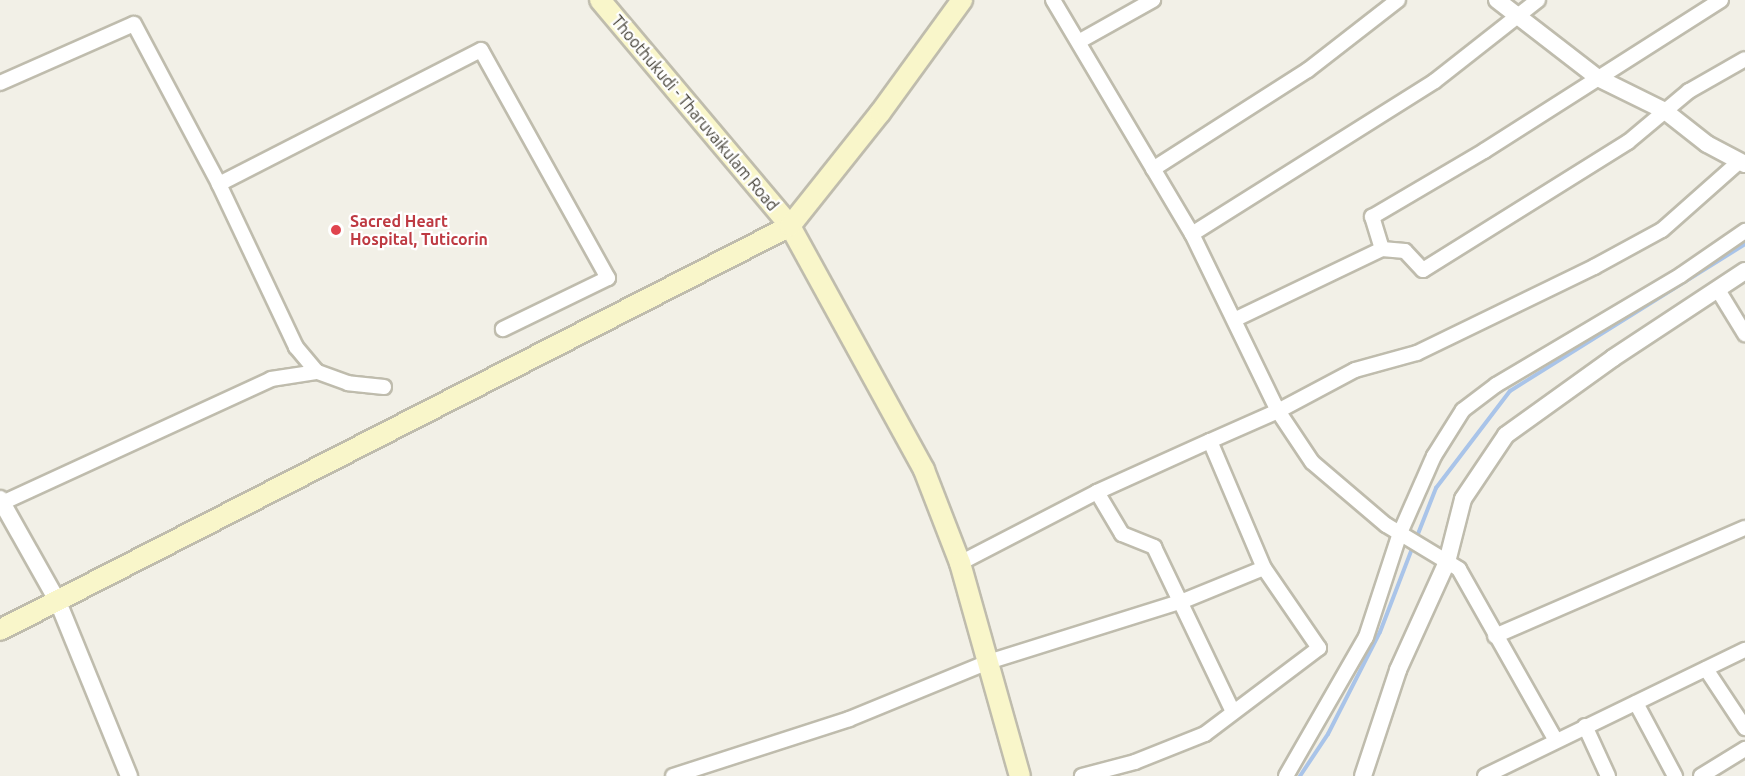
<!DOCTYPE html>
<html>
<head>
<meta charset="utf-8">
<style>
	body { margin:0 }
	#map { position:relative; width:1745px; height:776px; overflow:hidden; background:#f2f0e7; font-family:Ubuntu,sans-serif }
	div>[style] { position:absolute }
	.stream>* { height:4px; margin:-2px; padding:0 2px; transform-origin:2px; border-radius:2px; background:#a9c4e9 }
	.roads { filter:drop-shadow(2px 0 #bfbcad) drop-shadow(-2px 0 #bfbcad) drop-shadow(0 2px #bfbcad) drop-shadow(0 -2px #bfbcad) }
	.minor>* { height:14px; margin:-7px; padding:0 7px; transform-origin:7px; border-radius:7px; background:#fff }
	.tertiary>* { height:16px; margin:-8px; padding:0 8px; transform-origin:8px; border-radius:8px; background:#fff }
	.secondary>* { height:20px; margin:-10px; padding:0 10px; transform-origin:10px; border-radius:10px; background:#f9f6ca }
	.dots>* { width:16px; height:16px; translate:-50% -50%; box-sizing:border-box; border:3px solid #fff; border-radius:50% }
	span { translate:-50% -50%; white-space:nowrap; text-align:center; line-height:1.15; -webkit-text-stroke:4.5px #fff; paint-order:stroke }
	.street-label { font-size:16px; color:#444137 }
	.health-label { font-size:16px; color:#be3a42; font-weight:700 }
	.left { translate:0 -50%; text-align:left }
</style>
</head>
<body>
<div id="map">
	<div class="stream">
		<div style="left:1416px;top:539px;width:55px;rotate:-68.6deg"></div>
		<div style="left:1436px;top:488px;width:122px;rotate:-52.7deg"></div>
		<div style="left:1510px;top:391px;width:277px;rotate:-32deg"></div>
		<div style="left:1300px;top:776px;width:50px;rotate:-56.3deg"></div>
		<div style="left:1328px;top:734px;width:114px;rotate:-63deg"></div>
		<div style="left:1380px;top:632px;width:92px;rotate:-69deg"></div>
	</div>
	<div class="roads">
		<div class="minor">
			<div style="left:1053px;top:0;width:272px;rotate:59.3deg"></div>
			<div style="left:1192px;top:234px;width:197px;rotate:64.1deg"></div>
			<div style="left:1278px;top:411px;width:74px;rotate:156.2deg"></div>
			<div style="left:1080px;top:41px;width:84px;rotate:-29.3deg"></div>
			<div style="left:0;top:83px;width:146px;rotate:-23.8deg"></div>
			<div style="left:134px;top:24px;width:181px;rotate:62deg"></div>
			<div style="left:1153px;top:169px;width:184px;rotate:-32.6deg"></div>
			<div style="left:1308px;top:70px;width:114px;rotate:-37.9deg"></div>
			<div style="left:1192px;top:234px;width:287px;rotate:-32.2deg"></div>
			<div style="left:1435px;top:81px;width:131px;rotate:-38.2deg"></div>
			<div style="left:1382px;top:249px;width:23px;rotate:5deg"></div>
			<div style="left:1405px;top:251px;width:26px;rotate:47deg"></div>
			<div style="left:1423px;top:270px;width:242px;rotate:-32deg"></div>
			<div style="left:1628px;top:142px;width:80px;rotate:-39.9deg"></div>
			<div style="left:1689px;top:91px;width:64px;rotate:-29.7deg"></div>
			<div style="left:1718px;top:290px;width:52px;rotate:58.5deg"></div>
			<div style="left:1236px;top:319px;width:162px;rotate:-25.6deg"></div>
			<div style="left:1382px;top:249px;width:34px;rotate:-107deg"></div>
			<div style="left:1372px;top:217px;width:130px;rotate:-30.5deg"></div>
			<div style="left:1484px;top:151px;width:281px;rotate:-32.5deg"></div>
			<div style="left:384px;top:387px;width:36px;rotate:-174deg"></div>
			<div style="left:348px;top:383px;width:33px;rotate:-160deg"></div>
			<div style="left:317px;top:372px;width:33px;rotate:-130deg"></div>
			<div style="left:296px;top:347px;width:180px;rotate:-115.3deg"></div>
			<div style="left:219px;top:184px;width:294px;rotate:-27.1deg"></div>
			<div style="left:481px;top:50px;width:261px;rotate:60.9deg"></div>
			<div style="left:608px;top:278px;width:117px;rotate:154.1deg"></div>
			<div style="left:1097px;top:492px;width:49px;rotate:59.2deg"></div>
			<div style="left:1122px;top:534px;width:35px;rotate:22deg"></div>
			<div style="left:1154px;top:547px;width:183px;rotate:64.4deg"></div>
			<div style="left:2px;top:503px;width:296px;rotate:-24.7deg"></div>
			<div style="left:271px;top:379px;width:47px;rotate:-8.7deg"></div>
			<div style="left:960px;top:563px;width:154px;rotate:-27.4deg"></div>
			<div style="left:1097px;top:492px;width:124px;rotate:-24.3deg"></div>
			<div style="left:1210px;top:441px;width:138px;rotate:67deg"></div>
			<div style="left:1495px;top:636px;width:272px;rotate:-23.4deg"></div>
			<div style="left:1706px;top:669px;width:71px;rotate:56.5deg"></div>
			<div style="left:1636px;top:703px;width:83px;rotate:61.9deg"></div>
			<div style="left:1585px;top:726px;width:55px;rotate:65.3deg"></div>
			<div style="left:1555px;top:739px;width:195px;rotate:-119.5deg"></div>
			<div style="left:1459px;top:569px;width:85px;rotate:-148.9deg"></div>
			<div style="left:1386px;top:525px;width:97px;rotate:-139.6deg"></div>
			<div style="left:1312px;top:462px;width:61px;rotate:-123.7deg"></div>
			<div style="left:1278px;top:411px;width:87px;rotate:-28deg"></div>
			<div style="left:1355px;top:370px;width:64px;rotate:-15.3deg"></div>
			<div style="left:1417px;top:353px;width:197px;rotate:-25.9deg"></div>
			<div style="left:1594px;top:267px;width:77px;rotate:-28.6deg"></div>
			<div style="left:1662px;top:230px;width:104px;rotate:-41.5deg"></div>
			<div style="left:673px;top:776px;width:185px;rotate:-17.9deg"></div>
			<div style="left:849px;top:719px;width:150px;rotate:-22.3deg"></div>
			<div style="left:988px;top:662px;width:204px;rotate:-17.4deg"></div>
			<div style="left:1183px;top:601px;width:87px;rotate:-22.2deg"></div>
			<div style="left:1264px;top:568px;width:97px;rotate:55.5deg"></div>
			<div style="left:1319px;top:648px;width:143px;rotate:143deg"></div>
			<div style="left:1205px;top:734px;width:75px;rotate:158.2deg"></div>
			<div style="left:1135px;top:762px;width:55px;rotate:165.2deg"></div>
			<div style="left:1286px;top:776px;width:160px;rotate:-60.1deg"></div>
			<div style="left:1366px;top:637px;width:109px;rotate:-71.9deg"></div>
			<div style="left:1400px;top:533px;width:84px;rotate:-66.2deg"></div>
			<div style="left:1434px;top:456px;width:54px;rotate:-57.8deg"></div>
			<div style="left:1463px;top:410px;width:41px;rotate:-37.1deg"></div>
			<div style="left:1496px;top:385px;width:215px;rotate:-30.7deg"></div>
			<div style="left:1681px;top:275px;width:78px;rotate:-34.5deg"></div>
			<div style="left:1485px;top:776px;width:289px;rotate:-25.9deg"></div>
			<div style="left:1701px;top:776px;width:52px;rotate:-31.5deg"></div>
		</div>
		<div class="tertiary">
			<div style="left:1497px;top:0;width:128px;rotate:37.7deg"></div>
			<div style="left:1598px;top:78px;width:75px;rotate:26.2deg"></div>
			<div style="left:1665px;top:111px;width:53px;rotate:38.2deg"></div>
			<div style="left:1707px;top:144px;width:43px;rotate:27.8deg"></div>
			<div style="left:0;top:499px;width:118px;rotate:60.6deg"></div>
			<div style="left:58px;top:602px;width:188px;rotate:67.8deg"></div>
			<div style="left:1363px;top:776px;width:112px;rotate:-71.7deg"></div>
			<div style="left:1398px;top:670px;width:119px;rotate:-65.6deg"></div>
			<div style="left:1447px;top:562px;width:65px;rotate:-75.7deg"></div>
			<div style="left:1463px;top:499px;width:77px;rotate:-56.1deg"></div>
			<div style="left:1506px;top:435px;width:132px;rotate:-35.7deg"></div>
			<div style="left:1613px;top:358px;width:158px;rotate:-33.4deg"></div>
		</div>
		<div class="secondary">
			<div style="left:600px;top:0;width:295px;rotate:49.9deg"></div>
			<div style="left:790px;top:226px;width:278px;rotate:61.2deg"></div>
			<div style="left:924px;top:470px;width:100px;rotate:68.8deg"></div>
			<div style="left:960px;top:563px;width:221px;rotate:74.3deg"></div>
			<div style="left:0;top:630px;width:887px;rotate:-27.08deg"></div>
			<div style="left:790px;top:226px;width:144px;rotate:-51.5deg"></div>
			<div style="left:880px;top:113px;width:140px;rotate:-54deg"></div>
		</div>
	</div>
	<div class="dots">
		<div style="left:336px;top:230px;background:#e0444e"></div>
	</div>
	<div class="street-label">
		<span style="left:695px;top:113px;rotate:50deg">Thoothukudi - Tharuvaikulam Road</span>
	</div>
	<div class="health-label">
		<span class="left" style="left:350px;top:230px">Sacred Heart<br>Hospital, Tuticorin</span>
	</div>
</div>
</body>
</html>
